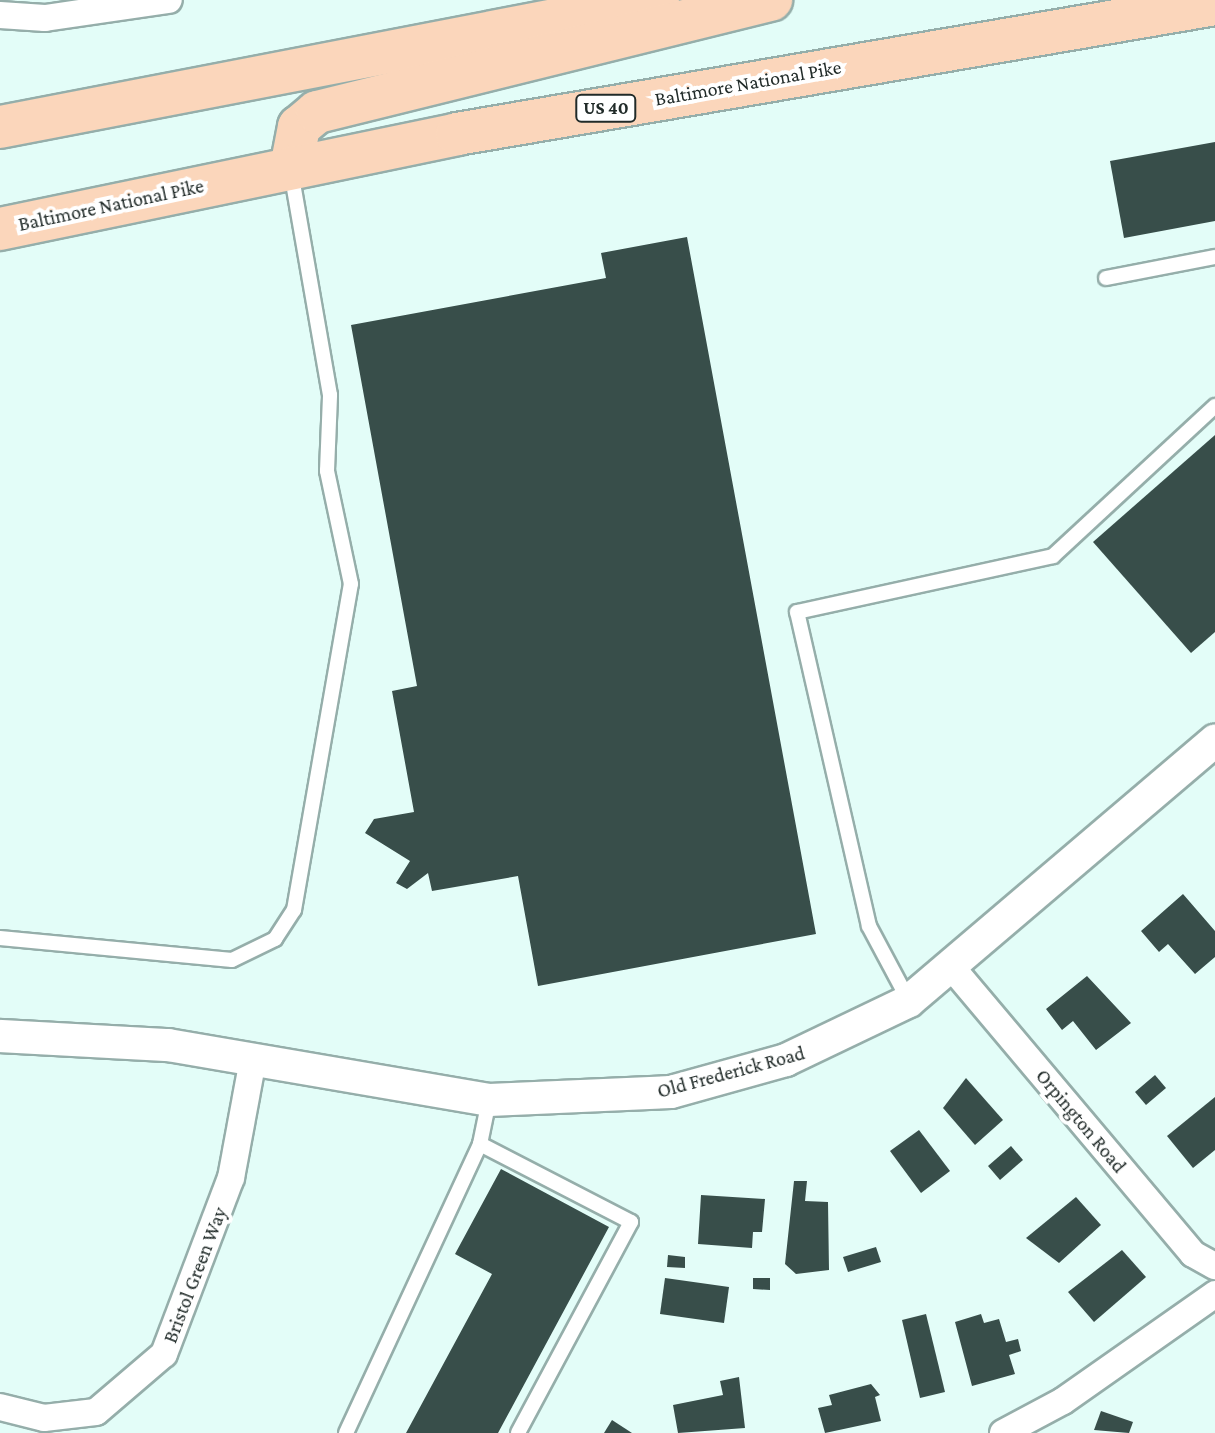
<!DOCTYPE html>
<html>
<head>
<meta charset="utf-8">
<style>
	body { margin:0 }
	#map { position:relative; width:1215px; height:1433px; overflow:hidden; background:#e3fdf8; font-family:"Crimson Pro",serif }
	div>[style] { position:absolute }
	.building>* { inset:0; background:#384e4a }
	.roads { filter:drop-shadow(2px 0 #95aeaa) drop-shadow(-2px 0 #95aeaa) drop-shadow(0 2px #95aeaa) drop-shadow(0 -2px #95aeaa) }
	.service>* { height:14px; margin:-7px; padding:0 7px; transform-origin:7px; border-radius:7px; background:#fff }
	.minor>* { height:26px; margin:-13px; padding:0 13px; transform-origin:13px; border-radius:13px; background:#fff }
	.tertiary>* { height:32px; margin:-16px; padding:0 16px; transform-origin:16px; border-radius:16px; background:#fff }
	.primary>* { height:42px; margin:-21px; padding:0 21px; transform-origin:21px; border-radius:21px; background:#fbd6bb }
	span { translate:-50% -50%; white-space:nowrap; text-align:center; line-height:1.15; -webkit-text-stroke:8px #fff; paint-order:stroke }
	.shield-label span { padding:2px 6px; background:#fff; border:2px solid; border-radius:6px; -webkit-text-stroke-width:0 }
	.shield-label { font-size:18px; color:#212b29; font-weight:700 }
	.street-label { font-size:20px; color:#212b29 }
</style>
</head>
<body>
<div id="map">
	<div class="building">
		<div style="clip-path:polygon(1215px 142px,1215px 221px,1124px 238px,1110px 161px)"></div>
		<div style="clip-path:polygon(687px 237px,816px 934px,538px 986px,518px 876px,432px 891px,428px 873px,407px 889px,396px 883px,410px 861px,365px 833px,374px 819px,414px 812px,392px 691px,417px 686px,351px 325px,606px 278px,601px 253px)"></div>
		<div style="clip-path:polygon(1215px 435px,1215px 632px,1191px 653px,1093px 542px)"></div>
		<div style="clip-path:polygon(1183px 894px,1215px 931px,1215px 957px,1195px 974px,1168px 944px,1159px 952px,1141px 931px)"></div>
		<div style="clip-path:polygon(1087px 976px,1131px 1023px,1096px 1050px,1073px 1021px,1062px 1030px,1046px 1009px)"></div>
		<div style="clip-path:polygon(1155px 1075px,1166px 1088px,1146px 1105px,1135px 1092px)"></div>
		<div style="clip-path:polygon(966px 1078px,1003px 1120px,975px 1145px,943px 1108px)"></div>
		<div style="clip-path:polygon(1215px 1097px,1215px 1150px,1193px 1168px,1167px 1136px)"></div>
		<div style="clip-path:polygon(919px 1130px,950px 1171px,921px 1193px,890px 1151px)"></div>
		<div style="clip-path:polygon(1011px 1146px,1023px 1160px,1000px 1180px,988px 1166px)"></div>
		<div style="clip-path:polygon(501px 1169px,609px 1227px,498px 1433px,406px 1433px,492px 1274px,455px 1254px)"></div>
		<div style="clip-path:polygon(794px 1181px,807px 1181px,805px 1201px,828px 1202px,829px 1270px,796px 1274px,785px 1264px)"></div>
		<div style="clip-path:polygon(701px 1195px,765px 1199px,762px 1232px,753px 1232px,752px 1248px,698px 1244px)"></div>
		<div style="clip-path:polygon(1076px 1197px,1101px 1225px,1059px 1263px,1026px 1238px)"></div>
		<div style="clip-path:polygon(876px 1247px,881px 1262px,848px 1272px,843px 1257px)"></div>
		<div style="clip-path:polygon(1122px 1250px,1146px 1277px,1094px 1322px,1068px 1292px)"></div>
		<div style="clip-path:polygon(668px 1255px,685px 1257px,685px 1268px,667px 1267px)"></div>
		<div style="clip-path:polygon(665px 1278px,729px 1287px,724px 1323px,660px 1314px)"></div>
		<div style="clip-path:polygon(753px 1278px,770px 1278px,770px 1290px,753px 1289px)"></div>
		<div style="clip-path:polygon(926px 1314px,945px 1392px,920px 1398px,902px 1320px)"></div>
		<div style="clip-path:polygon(981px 1314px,984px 1323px,999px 1319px,1006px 1342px,1018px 1339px,1021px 1351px,1009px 1355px,1015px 1374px,972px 1386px,955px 1322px)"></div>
		<div style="clip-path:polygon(739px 1377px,745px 1428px,678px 1433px,673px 1405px,723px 1395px,720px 1381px)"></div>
		<div style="clip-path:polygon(871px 1384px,880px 1395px,875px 1397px,881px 1421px,825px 1433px,818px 1408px,832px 1405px,829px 1395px)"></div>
		<div style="clip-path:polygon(1101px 1411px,1133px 1422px,1129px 1433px,1094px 1430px)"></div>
		<div style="clip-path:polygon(612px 1420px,632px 1433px,604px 1433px)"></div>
	</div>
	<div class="roads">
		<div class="service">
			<div style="left:1106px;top:278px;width:111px;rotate:-10.9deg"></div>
			<div style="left:0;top:938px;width:233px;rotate:5.4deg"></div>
			<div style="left:232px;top:960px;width:48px;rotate:-26deg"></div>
			<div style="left:275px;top:939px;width:35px;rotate:-57deg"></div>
			<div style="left:294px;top:910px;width:331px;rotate:-80.1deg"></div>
			<div style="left:351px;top:584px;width:116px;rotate:-102deg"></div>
			<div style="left:327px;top:471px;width:76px;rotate:-87.7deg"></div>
			<div style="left:330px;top:395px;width:226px;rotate:-99.9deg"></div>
			<div style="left:909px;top:1001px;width:85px;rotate:-118.1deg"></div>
			<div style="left:869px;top:926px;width:322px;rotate:-102.9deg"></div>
			<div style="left:797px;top:612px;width:262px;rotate:-12.3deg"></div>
			<div style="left:1053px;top:556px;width:221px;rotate:-42.8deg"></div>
			<div style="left:480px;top:1144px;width:170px;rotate:27.3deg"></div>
			<div style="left:631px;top:1222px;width:239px;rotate:118.2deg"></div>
			<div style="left:346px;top:1433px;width:319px;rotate:-65.1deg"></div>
			<div style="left:480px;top:1144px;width:45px;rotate:-78.4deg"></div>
		</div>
		<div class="minor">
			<div style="left:0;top:15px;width:45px;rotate:3.8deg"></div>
			<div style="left:45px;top:18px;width:125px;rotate:-8.3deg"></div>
			<div style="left:954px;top:970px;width:371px;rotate:49.9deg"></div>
			<div style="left:1193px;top:1254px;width:25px;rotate:29deg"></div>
			<div style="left:0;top:1407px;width:45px;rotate:14deg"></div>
			<div style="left:44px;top:1418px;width:52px;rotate:-6.6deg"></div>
			<div style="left:96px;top:1412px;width:89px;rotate:-40.5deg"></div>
			<div style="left:164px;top:1354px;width:188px;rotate:-69.2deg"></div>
			<div style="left:231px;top:1178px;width:121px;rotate:-79.5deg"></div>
			<div style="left:1003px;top:1433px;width:68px;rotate:-28.1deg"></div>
			<div style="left:1063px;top:1401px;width:186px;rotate:-35.1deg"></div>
		</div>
		<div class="tertiary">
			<div style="left:0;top:1036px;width:168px;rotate:3.1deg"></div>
			<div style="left:168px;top:1045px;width:326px;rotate:9.7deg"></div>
			<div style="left:489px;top:1100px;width:182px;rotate:-2.5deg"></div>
			<div style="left:671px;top:1092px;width:119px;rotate:-15.5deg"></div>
			<div style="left:786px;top:1060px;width:136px;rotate:-25.6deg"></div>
			<div style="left:909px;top:1001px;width:402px;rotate:-40.4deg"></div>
		</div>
		<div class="primary">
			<div style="left:0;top:127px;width:670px;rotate:-10.92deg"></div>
			<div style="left:291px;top:168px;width:42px;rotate:-79deg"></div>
			<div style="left:299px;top:127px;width:23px;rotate:-40deg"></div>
			<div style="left:317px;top:112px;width:468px;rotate:-13.9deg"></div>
			<div style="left:0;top:229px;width:467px;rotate:-11.7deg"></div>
			<div style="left:457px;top:134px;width:769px;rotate:-9.73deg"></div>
		</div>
	</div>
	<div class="shield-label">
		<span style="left:606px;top:108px">US 40</span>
	</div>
	<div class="street-label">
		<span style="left:748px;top:83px;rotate:-10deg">Baltimore National Pike</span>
		<span style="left:111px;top:205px;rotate:-12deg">Baltimore National Pike</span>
		<span style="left:731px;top:1072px;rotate:-15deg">Old Frederick Road</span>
		<span style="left:1081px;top:1121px;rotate:50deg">Orpington Road</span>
		<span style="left:195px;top:1275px;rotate:-69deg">Bristol Green Way</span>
	</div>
</div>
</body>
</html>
